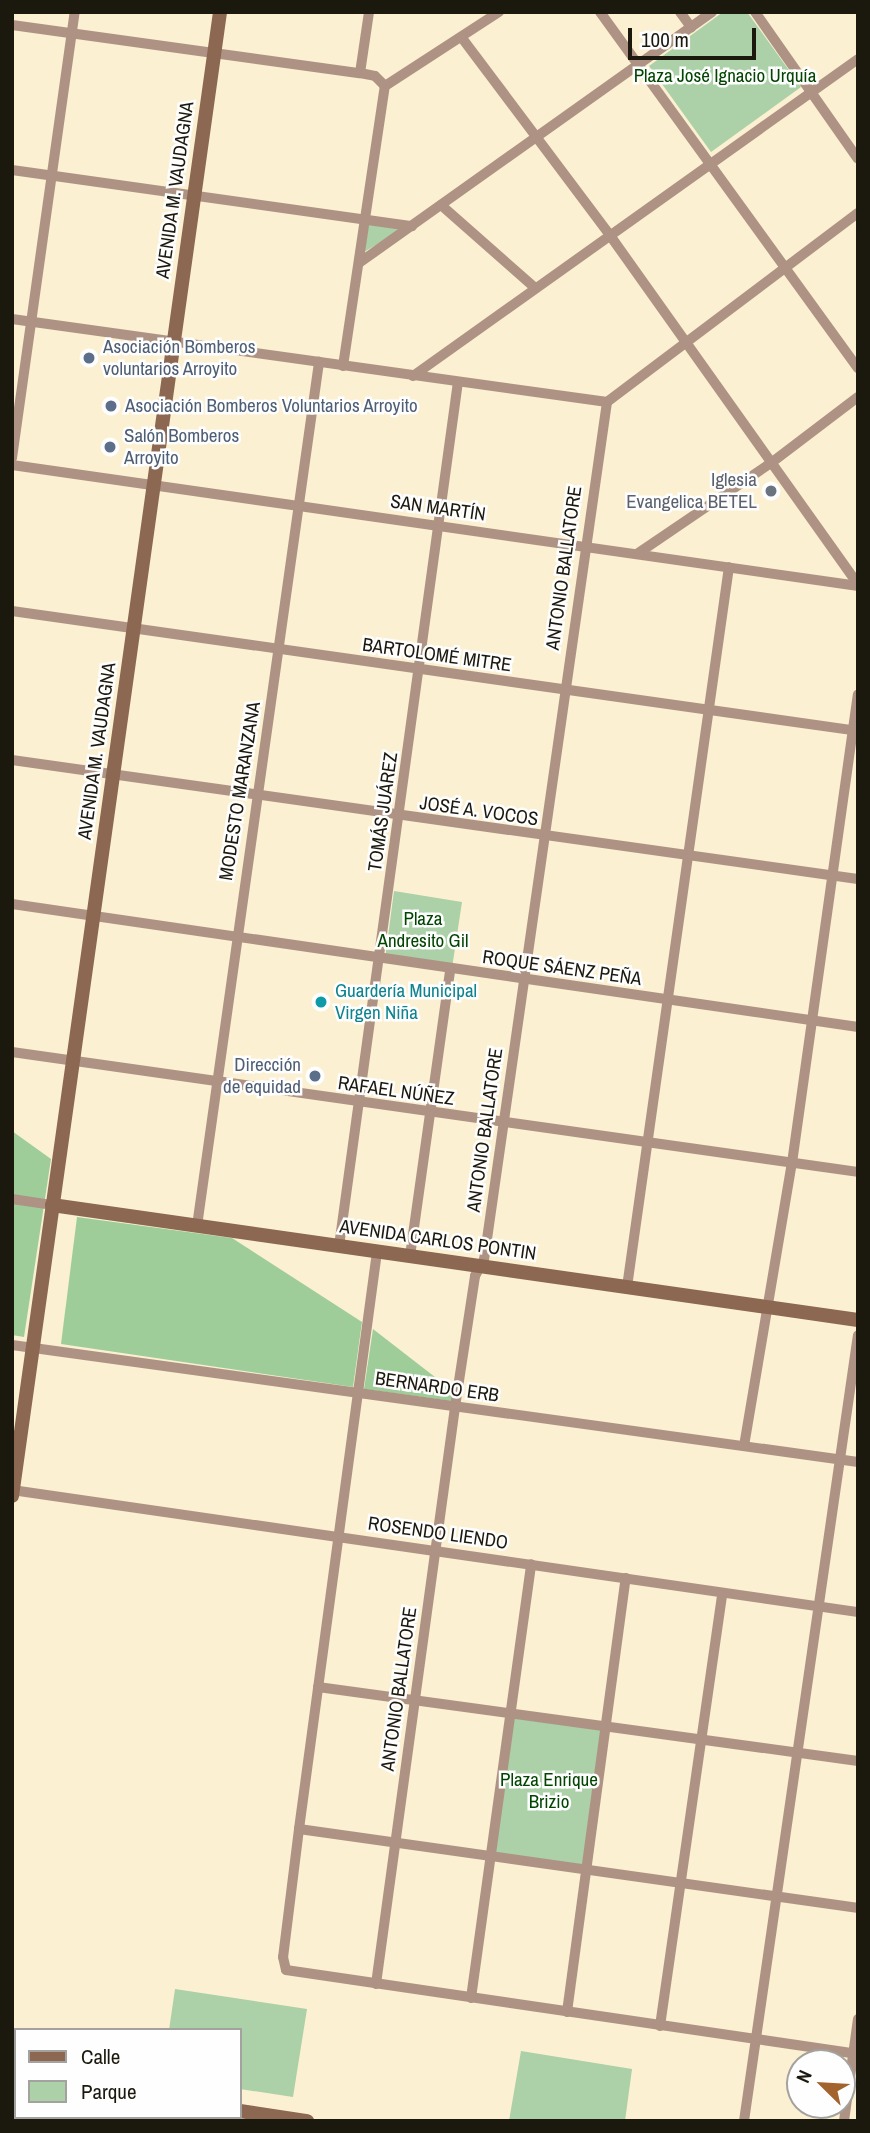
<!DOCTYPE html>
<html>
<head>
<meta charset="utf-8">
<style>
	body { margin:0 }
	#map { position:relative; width:870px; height:2133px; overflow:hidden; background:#fbf0d2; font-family:"Archivo Narrow",sans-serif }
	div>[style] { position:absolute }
	.green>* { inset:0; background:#acd0a7 }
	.forest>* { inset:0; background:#9fcd9a }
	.street>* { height:10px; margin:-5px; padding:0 5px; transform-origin:5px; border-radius:5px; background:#ae9384 }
	.secondary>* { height:14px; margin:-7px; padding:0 7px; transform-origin:7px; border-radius:7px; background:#8c6751 }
	.dots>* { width:19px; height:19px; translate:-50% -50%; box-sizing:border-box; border:4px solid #fefefe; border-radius:50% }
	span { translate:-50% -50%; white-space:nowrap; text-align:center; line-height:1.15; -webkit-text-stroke:5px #fefefe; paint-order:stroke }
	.park-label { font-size:19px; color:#024500 }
	.street-label { font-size:19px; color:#1b180d }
	.service-label { font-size:19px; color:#4e5e75 }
	.left { translate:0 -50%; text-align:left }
	.right { translate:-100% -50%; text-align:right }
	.worship-label { font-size:19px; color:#5b616d }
	.culture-label { font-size:19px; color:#0d838f }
	.frame { position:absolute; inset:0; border:14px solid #1b180d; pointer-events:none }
	.legend { position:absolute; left:14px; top:2028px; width:228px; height:91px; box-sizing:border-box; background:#fefefe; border:2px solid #a3a29e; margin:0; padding:9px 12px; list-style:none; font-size:21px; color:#1b180d }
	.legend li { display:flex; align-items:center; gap:14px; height:35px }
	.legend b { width:35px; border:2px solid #a3a29e }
	.north { position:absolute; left:786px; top:2049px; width:70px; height:70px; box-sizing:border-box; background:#fefefe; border:2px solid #a3a29e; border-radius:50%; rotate:294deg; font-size:19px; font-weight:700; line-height:28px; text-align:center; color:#1b180d }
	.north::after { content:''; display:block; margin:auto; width:24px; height:32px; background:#a3632c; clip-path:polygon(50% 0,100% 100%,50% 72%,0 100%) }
	.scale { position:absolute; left:628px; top:28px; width:128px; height:32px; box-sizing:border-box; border:4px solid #1b180d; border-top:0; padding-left:9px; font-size:21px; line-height:24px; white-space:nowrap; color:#1b180d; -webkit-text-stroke:5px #fefefe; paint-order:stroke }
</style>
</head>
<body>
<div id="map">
	<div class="green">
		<div style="clip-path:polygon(723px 12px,747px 12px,801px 87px,711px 152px,649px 66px)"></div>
		<div style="clip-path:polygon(369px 223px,403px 229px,364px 252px)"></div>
		<div style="clip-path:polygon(394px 891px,462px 902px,452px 968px,385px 959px)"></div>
		<div style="clip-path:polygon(512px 1716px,605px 1728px,586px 1866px,492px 1853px)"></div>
		<div style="clip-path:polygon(175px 1989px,307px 2009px,293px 2097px,240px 2089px,240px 2030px,169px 2030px)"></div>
		<div style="clip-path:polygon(521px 2051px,632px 2069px,625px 2121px,509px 2121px)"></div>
	</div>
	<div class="forest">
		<div style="clip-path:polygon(12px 1131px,51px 1159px,24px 1337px,12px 1335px)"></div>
		<div style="clip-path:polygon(77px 1217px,232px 1238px,362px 1322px,353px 1387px,61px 1344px)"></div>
		<div style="clip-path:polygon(373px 1329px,453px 1391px,452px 1401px,364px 1389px)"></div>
	</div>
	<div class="street">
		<div style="left:600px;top:12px;width:440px;rotate:54.1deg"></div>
		<div style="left:680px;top:12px;width:19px;rotate:54deg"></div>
		<div style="left:755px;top:12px;width:179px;rotate:55deg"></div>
		<div style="left:12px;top:25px;width:351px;rotate:7.9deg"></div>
		<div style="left:360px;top:73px;width:15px;rotate:11deg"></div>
		<div style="left:375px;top:76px;width:14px;rotate:45deg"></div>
		<div style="left:462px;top:38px;width:245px;rotate:53.1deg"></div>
		<div style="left:609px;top:234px;width:430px;rotate:54.6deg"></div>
		<div style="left:360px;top:73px;width:62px;rotate:-81.6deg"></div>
		<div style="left:385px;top:86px;width:136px;rotate:-33deg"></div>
		<div style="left:12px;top:170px;width:404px;rotate:8deg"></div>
		<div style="left:441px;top:205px;width:124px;rotate:41.4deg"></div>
		<div style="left:359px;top:263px;width:433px;rotate:-35.4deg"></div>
		<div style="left:12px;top:319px;width:601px;rotate:7.94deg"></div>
		<div style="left:343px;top:366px;width:283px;rotate:-81.5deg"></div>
		<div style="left:413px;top:376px;width:546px;rotate:-35.46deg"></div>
		<div style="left:607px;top:402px;width:314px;rotate:-37deg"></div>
		<div style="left:12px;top:458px;width:450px;rotate:-82deg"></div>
		<div style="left:12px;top:465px;width:855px;rotate:8.14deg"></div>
		<div style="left:637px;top:554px;width:162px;rotate:-34.2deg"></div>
		<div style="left:771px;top:463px;width:109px;rotate:-37.2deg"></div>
		<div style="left:12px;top:611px;width:854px;rotate:8.07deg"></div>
		<div style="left:12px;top:760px;width:854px;rotate:8.01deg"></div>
		<div style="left:12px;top:904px;width:855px;rotate:8.27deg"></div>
		<div style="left:12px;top:1052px;width:854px;rotate:8.07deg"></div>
		<div style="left:12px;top:1199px;width:40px;rotate:8.5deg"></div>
		<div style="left:197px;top:1226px;width:873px;rotate:-81.96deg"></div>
		<div style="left:339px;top:1246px;width:872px;rotate:-82.16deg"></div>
		<div style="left:377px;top:1252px;width:582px;rotate:97.7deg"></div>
		<div style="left:299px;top:1829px;width:129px;rotate:97.1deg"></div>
		<div style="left:283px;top:1957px;width:13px;rotate:77deg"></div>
		<div style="left:286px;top:1970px;width:578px;rotate:8.35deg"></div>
		<div style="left:410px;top:1256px;width:288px;rotate:-82deg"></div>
		<div style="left:627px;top:1287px;width:727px;rotate:-81.94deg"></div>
		<div style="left:12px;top:1345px;width:854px;rotate:7.87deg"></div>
		<div style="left:744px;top:1446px;width:287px;rotate:-80.4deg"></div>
		<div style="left:792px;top:1163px;width:473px;rotate:-82deg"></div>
		<div style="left:12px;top:1490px;width:855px;rotate:8.21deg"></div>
		<div style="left:318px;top:1687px;width:545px;rotate:7.8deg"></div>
		<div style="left:299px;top:1829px;width:565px;rotate:8.04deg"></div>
		<div style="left:376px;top:1984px;width:582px;rotate:-82.2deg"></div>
		<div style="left:455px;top:1407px;width:133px;rotate:-81.3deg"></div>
		<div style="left:475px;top:1276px;width:18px;rotate:-61deg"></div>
		<div style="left:484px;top:1260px;width:867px;rotate:-81.84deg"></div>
		<div style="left:471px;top:1998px;width:438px;rotate:-82.1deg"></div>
		<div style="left:567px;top:2012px;width:438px;rotate:-82.3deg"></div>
		<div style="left:660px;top:2026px;width:436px;rotate:-81.8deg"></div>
		<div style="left:744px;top:2121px;width:794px;rotate:-81.75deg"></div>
		<div style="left:844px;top:2121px;width:103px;rotate:-82.2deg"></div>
	</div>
	<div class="secondary">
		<div style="left:52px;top:1205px;width:814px;rotate:8.12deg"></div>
		<div style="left:12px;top:1496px;width:1499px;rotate:-82.02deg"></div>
		<div style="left:12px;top:2067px;width:4px;rotate:27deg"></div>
		<div style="left:240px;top:2111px;width:68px;rotate:8.5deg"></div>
		<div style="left:159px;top:2117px;width:24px;rotate:9deg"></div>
	</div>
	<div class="dots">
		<div style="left:89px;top:358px;background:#5c6f8a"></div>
		<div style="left:111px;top:406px;background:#5c6f8a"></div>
		<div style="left:110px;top:447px;background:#5c6f8a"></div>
		<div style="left:771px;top:491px;background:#6b7280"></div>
		<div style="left:321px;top:1002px;background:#0f9aa8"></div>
		<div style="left:315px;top:1076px;background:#5c6f8a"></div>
	</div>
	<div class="park-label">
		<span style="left:725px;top:76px">Plaza José Ignacio Urquía</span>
		<span style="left:423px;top:930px">Plaza<br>Andresito Gil</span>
		<span style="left:549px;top:1791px">Plaza Enrique<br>Brizio</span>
	</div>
	<div class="street-label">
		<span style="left:175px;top:190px;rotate:-82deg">AVENIDA M. VAUDAGNA</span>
		<span style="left:438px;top:508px;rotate:8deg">SAN MARTÍN</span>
		<span style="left:564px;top:568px;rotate:-82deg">ANTONIO BALLATORE</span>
		<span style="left:437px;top:655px;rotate:8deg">BARTOLOMÉ MITRE</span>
		<span style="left:97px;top:751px;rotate:-82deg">AVENIDA M. VAUDAGNA</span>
		<span style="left:240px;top:791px;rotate:-81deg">MODESTO MARANZANA</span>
		<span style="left:479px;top:811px;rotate:8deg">JOSÉ A. VOCOS</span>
		<span style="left:383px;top:812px;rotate:-82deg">TOMÁS JUÁREZ</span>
		<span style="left:562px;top:968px;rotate:8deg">ROQUE SÁENZ PEÑA</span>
		<span style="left:396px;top:1091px;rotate:8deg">RAFAEL NÚÑEZ</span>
		<span style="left:485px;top:1130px;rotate:-82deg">ANTONIO BALLATORE</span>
		<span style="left:438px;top:1240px;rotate:8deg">AVENIDA CARLOS PONTIN</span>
		<span style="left:437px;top:1387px;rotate:8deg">BERNARDO ERB</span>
		<span style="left:438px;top:1533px;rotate:8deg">ROSENDO LIENDO</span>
		<span style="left:399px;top:1689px;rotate:-82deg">ANTONIO BALLATORE</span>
	</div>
	<div class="service-label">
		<span class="left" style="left:103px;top:358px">Asociación Bomberos<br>voluntarios Arroyito</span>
		<span class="left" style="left:125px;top:406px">Asociación Bomberos Voluntarios Arroyito</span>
		<span class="left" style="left:124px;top:447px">Salón Bomberos<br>Arroyito</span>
		<span class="right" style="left:301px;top:1076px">Dirección<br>de equidad</span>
	</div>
	<div class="worship-label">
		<span class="right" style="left:757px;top:491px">Iglesia<br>Evangelica BETEL</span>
	</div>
	<div class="culture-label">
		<span class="left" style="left:335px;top:1002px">Guardería Municipal<br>Virgen Niña</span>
	</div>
	<div class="frame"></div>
	<ul class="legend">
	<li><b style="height:9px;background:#8c6751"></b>Calle</li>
	<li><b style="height:19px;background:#acd0a7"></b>Parque</li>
	</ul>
	<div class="north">N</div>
	<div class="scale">100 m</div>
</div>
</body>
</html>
